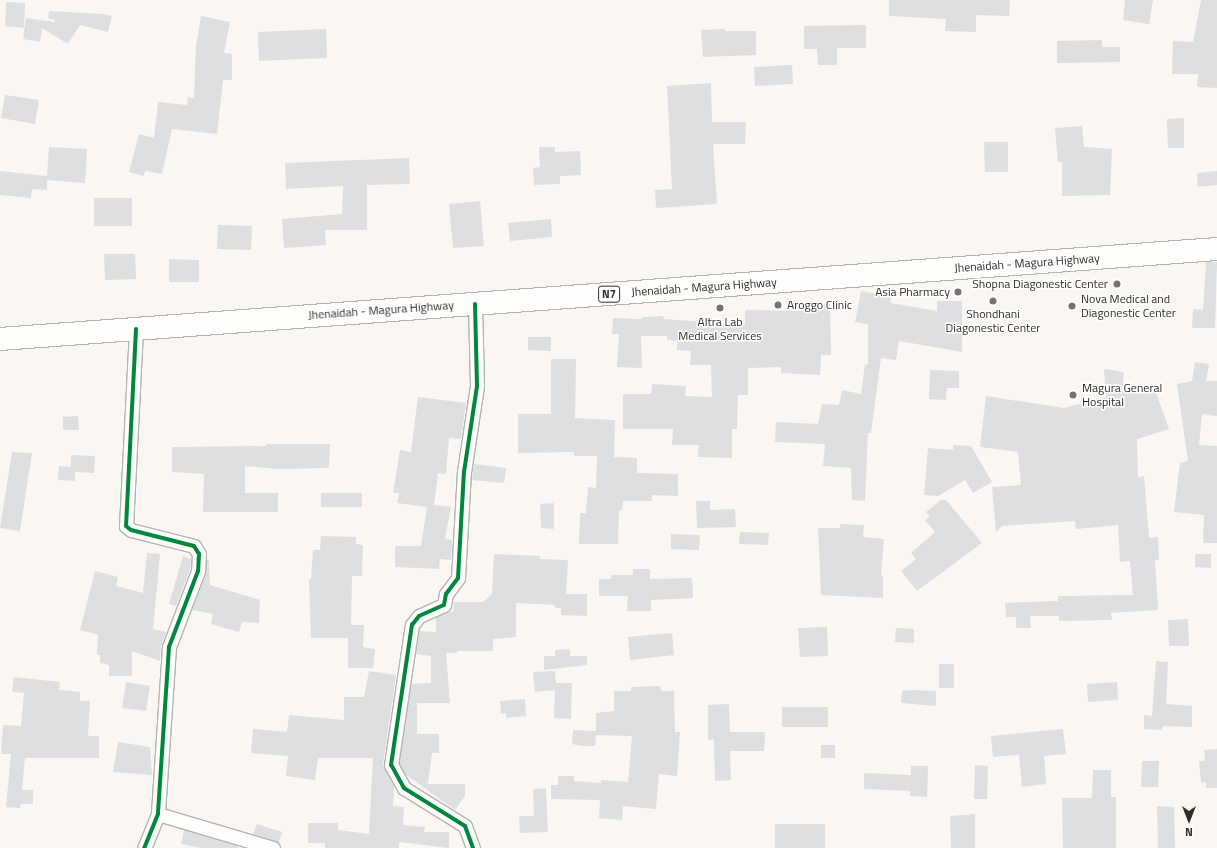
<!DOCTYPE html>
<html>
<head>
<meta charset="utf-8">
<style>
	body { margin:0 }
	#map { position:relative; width:1217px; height:848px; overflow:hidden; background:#faf7f3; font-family:"Titillium Web",sans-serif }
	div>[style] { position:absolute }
	.building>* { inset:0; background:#dddfe0 }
	.roads { filter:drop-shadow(1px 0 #b7b3ae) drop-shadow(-1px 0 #b7b3ae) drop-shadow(0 1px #b7b3ae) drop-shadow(0 -1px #b7b3ae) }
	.street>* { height:13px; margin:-6.5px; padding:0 6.5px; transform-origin:6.5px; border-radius:6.5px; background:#fefefd }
	.highway>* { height:22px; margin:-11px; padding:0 11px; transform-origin:11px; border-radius:11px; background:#fefefd }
	.cycleway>* { height:4px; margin:-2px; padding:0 2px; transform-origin:2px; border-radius:2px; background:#00873e }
	.dots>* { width:11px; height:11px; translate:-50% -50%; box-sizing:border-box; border:2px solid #fff; border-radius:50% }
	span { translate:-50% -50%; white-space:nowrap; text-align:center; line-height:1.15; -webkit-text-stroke:3px #fff; paint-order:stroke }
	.shield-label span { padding:1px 3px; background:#fff; border:1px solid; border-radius:3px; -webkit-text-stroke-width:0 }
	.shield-label { font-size:11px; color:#312c25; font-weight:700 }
	.street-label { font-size:12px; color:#312c25 }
	.poi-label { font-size:12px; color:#312c25 }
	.right { translate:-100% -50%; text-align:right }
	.left { translate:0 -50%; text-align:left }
	.north { position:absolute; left:1169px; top:800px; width:40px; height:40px; -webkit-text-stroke:3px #fff; paint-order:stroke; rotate:180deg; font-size:11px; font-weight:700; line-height:16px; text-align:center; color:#312c25 }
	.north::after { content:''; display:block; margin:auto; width:14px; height:18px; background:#312c25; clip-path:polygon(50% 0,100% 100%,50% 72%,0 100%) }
</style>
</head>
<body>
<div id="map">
	<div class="building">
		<div style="clip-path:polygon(889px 0,1010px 0,1009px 16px,976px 15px,976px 32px,945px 31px,946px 19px,889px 16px)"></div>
		<div style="clip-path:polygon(1125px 0,1153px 0,1149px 24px,1123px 20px)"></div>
		<div style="clip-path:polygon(1201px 0,1217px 0,1217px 88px,1197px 87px,1198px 74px,1172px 74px,1173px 41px,1193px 42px)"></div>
		<div style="clip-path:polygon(6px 2px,25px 3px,24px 28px,5px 26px)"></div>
		<div style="clip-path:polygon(49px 11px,103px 14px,112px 16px,108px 32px,80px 25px,68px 44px,42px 28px,40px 42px,23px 39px,26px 18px,55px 22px,55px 20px,48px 18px)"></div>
		<div style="clip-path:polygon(201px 16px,230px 22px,224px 53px,232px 54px,232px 80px,223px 80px,217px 134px,172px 129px,162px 174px,145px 171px,144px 176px,129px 172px,139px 134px,154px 138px,158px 102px,187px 105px,188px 97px,194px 98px,196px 46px)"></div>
		<div style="clip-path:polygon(866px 25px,866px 48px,837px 48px,837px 65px,818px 65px,817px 49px,804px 49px,804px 26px)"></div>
		<div style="clip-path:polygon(326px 29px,327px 58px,259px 61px,258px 32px)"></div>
		<div style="clip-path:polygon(725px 29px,725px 31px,756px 31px,756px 55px,703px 57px,701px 30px)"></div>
		<div style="clip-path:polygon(1102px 40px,1102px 47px,1120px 47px,1120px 62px,1057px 63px,1057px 41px)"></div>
		<div style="clip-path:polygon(792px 65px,793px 84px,755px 86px,754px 67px)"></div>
		<div style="clip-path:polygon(711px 83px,712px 122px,746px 122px,745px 144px,713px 144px,717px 204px,656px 208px,655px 190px,672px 189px,667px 86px)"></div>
		<div style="clip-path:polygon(5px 95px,39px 100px,35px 124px,1px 118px)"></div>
		<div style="clip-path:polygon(1184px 118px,1184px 148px,1168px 148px,1167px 119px)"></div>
		<div style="clip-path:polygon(1082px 126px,1084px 147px,1112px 149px,1110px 195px,1062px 196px,1062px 162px,1058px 162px,1055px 128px)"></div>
		<div style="clip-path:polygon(984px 142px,1008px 142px,1008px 172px,985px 172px)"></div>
		<div style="clip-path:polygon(49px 147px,87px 149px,85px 183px,47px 180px,47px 190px,32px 189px,31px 198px,0 195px,0 171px,47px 176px)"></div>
		<div style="clip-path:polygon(539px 147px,555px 147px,555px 152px,580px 151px,581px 175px,560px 176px,560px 184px,534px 185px,533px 168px,540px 167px)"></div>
		<div style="clip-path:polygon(409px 158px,410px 184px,367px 185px,367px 230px,325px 230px,326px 245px,284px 248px,282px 219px,342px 214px,343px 186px,286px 189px,285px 163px)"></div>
		<div style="clip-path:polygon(1217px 171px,1217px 185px,1198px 187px,1197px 173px)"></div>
		<div style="clip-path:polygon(94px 198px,132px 198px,132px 226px,94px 226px)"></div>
		<div style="clip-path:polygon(480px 201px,484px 246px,453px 248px,449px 204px)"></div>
		<div style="clip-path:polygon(551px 219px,552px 237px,510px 241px,508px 223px)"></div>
		<div style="clip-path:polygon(218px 225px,252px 226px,251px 250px,217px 249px)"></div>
		<div style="clip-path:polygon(104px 254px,135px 254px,136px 279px,105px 280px)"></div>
		<div style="clip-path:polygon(169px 259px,199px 260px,199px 282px,169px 282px)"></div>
		<div style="clip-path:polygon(1206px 262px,1217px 262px,1215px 328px,1192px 328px,1193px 309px,1203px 310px)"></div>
		<div style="clip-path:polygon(861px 291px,892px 297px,890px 303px,937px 311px,937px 301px,962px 301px,962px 352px,899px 341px,896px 360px,881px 358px,871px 433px,868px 433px,865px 501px,852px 500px,851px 468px,823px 466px,825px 444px,775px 442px,776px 422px,818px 424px,822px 404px,839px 405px,842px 390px,861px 394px,865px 364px,868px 365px,868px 324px,855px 322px)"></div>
		<div style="clip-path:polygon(830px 304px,831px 355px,821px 355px,820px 375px,781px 373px,781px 367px,748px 368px,748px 395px,738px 395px,737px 429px,732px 429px,732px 458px,698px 457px,699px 445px,672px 445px,673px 429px,623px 429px,623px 394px,651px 394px,652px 384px,686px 386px,685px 396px,712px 397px,711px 365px,690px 365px,691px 351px,677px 350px,677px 341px,667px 340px,667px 336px,641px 336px,642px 368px,617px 367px,619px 334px,612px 334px,613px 318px,642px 319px,642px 317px,663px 316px,664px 319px,745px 325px,745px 310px,811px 311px,811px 305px)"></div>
		<div style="clip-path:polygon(528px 337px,551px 337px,551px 351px,528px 350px)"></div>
		<div style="clip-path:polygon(551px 359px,576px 359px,575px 418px,615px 420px,614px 457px,637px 458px,637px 473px,678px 474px,678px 496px,652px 495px,652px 501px,623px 501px,622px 510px,619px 510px,618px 544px,579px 544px,580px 513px,586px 513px,588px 487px,596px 488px,597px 456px,574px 456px,574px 452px,518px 453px,518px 414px,551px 414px)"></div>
		<div style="clip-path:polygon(1195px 362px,1209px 364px,1206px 381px,1217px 381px,1217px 416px,1202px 414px,1199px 445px,1217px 446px,1217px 543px,1203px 543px,1204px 515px,1174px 512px,1180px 463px,1188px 461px,1177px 384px,1192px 381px)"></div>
		<div style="clip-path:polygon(1104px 369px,1124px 372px,1122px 392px,1153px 384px,1169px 429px,1137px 439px,1138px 477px,1144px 476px,1149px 538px,1158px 537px,1159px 560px,1155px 560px,1158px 610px,1111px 613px,1112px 620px,1059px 621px,1059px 616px,1030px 616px,1031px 628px,1016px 628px,1016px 617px,1006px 617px,1005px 603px,1058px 601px,1058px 596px,1133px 595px,1130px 561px,1120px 562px,1118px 525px,1076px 529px,1075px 521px,1002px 526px,996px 532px,992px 487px,1021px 485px,1018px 452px,980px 447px,986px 396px,1064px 408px,1106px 397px)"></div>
		<div style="clip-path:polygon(930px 370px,959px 371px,959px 388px,947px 388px,946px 400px,929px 399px)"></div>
		<div style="clip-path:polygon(418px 397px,466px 403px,461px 439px,449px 438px,446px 474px,438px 473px,434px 505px,451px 507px,445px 539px,452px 540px,451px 560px,440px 559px,439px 569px,395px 567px,395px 546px,421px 546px,427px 507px,397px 503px,399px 493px,393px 493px,400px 450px,411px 452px)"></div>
		<div style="clip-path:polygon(78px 416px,79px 430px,63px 430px,63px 417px)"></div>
		<div style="clip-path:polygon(266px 444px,330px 444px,329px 468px,277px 469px,245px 466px,245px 493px,278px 493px,278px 512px,203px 512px,204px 474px,172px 472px,172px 447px,266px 446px)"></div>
		<div style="clip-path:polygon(953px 445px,971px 446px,992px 482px,973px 493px,965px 480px,938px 496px,924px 495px,928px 448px,953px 450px)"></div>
		<div style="clip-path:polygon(12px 452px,32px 453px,20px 531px,0 528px)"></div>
		<div style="clip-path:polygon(71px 455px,95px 456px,94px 473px,75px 472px,75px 481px,58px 480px,59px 466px,71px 467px)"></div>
		<div style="clip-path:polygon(474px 464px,506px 468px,504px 483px,472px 480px)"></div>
		<div style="clip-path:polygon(321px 493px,362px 493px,362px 507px,321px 507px)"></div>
		<div style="clip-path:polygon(941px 500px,946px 500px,982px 543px,917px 591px,901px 571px,916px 559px,911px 553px,935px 532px,925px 520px,930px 517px,926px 512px)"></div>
		<div style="clip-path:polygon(696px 501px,710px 501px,710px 510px,735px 509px,736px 527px,697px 528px)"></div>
		<div style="clip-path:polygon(554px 503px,554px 529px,541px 528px,540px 504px)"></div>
		<div style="clip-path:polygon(840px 524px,864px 525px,863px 537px,884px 539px,881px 577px,883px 575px,883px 598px,821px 595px,818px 528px,840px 528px)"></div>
		<div style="clip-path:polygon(740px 532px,769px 533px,768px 545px,739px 544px)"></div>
		<div style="clip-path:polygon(671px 534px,700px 535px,699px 550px,671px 549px)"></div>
		<div style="clip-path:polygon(321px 536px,356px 537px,356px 544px,363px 545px,362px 576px,352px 576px,351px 625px,364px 625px,363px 647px,375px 649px,373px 668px,348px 668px,348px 638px,311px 638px,309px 579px,311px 579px,313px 550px,320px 550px)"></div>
		<div style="clip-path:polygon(147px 553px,160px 554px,153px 629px,166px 632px,161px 646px,160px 661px,132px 651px,132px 676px,109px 676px,109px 665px,100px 663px,100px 655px,97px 655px,98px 635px,80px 630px,95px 571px,118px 577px,116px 586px,143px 593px)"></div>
		<div style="clip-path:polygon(494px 554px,540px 556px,540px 559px,568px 560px,566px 594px,587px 594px,587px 616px,561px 615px,561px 608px,555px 608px,555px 605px,516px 603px,516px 637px,493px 639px,493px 651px,457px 651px,457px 653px,446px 653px,450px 703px,417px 703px,417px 734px,439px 734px,439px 753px,432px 753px,428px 784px,465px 784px,465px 796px,455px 810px,405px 774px,399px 763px,411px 684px,431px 683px,431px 656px,416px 654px,419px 631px,436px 632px,436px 617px,454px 611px,454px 602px,483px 602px,492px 594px)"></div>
		<div style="clip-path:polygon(1195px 554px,1211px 554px,1211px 568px,1195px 567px)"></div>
		<div style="clip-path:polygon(183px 556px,191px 559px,190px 569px,176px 606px,169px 604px)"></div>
		<div style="clip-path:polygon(207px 560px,209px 560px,210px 585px,260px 600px,259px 623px,242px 622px,239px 632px,211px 624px,213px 614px,192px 610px,206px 574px)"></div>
		<div style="clip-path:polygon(633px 569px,650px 569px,650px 579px,692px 578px,693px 598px,651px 600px,651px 611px,627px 611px,628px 596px,599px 596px,599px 579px,611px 579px,611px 575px,633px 575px)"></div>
		<div style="clip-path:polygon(1188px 619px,1189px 646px,1169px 646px,1168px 620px)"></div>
		<div style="clip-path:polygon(827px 627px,828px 656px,800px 657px,798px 628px)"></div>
		<div style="clip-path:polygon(896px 628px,914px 629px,914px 643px,895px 642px)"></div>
		<div style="clip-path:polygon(672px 633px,674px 655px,630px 660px,628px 637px)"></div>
		<div style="clip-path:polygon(570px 649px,570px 656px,587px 656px,587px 665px,544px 670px,544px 656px,555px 656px,555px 650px)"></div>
		<div style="clip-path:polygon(1156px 661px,1168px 662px,1166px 704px,1192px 706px,1192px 727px,1163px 726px,1162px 730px,1144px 729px,1144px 715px,1152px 716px)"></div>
		<div style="clip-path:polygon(939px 664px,954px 664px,954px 688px,939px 688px)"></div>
		<div style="clip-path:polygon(369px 671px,396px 675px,383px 764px,394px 786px,393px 806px,404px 807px,403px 825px,425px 827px,424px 832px,449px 832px,449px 848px,399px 842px,399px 848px,325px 848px,325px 843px,308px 843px,308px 823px,338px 823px,338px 830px,369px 834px,373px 758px,318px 758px,315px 780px,286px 776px,288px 756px,251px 753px,253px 729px,287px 732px,289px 715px,344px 720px,344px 697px,364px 697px)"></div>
		<div style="clip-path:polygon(555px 671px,556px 683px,572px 683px,571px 719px,554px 718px,555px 690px,535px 692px,533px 672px)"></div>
		<div style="clip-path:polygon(14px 677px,60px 682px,59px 690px,80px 692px,80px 701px,90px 701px,88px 736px,99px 736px,99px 758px,25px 758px,22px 790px,33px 790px,33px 804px,21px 804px,20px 808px,6px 807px,11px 754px,1px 754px,3px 725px,21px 726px,24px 693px,12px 692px)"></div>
		<div style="clip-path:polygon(126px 682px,150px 686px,146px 711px,122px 708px)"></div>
		<div style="clip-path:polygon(1117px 682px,1118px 700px,1088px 702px,1087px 684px)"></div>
		<div style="clip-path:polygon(660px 686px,661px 691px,674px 691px,675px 732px,680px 732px,677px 776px,659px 774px,656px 809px,623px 806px,622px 820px,599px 818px,600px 800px,551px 799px,551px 785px,558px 785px,558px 776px,574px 776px,574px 781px,601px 783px,601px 780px,628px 782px,632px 736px,596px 735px,595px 746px,582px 746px,572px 744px,573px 730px,596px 731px,596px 713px,614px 711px,614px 691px,631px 691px,631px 687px)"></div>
		<div style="clip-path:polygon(912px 690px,936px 691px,936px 706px,901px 703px,902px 691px)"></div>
		<div style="clip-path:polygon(525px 699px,526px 716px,506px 718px,506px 713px,501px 714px,500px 701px)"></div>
		<div style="clip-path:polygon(729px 704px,730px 732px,765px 732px,764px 751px,730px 751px,731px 780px,715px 781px,714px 739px,708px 740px,708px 705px)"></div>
		<div style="clip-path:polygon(782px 707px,828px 707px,828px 727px,782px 727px)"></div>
		<div style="clip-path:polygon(1063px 729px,1066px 754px,1044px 756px,1046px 784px,1022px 787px,1019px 755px,993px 757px,991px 736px)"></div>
		<div style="clip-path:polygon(118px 742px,150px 747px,152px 775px,113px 772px)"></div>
		<div style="clip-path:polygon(821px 745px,835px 745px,835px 758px,821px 758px)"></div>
		<div style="clip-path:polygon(1217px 749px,1217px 788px,1206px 788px,1206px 782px,1201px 783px,1199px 761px,1205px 761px,1204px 750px)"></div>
		<div style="clip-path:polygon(1142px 761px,1159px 761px,1158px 787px,1141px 787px)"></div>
		<div style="clip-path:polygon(975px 765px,988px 766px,987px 799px,974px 799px)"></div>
		<div style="clip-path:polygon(911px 766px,928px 766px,927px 797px,910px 796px,910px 791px,864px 789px,864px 773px,911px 775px)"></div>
		<div style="clip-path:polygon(1093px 770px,1111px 770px,1111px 797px,1116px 797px,1116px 848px,1063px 848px,1062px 798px,1092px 798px)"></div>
		<div style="clip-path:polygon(546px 788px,548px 832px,520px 833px,519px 816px,534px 816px,533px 789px)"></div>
		<div style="clip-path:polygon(1157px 806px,1174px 807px,1175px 848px,1158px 848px)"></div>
		<div style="clip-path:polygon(975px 814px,975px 848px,951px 848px,950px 816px)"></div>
		<div style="clip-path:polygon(257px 824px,282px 832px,279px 843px,253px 834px)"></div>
		<div style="clip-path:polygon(775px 824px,825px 824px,825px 848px,775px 848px)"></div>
		<div style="clip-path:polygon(184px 830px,238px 846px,238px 848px,201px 848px,181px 844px)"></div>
	</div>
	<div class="roads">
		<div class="street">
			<div style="left:136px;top:329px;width:197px;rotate:92.9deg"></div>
			<div style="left:126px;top:526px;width:6px;rotate:39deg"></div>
			<div style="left:131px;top:530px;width:65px;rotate:14.3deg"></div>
			<div style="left:194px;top:546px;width:9px;rotate:58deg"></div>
			<div style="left:199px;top:554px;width:17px;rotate:93deg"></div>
			<div style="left:198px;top:571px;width:81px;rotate:110.9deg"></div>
			<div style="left:169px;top:647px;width:167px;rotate:93.8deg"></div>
			<div style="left:158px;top:814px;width:37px;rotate:112deg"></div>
			<div style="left:158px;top:814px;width:120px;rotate:16.5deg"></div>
			<div style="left:473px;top:848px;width:23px;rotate:-110deg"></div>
			<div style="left:465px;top:826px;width:72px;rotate:-148.1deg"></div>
			<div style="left:404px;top:788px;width:26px;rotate:-119deg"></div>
			<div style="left:391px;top:765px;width:142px;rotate:-81.5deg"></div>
			<div style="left:412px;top:625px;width:11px;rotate:-52deg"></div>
			<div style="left:419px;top:616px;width:27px;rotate:-24deg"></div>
			<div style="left:444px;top:605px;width:11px;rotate:-80deg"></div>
			<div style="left:446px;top:594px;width:20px;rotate:-53deg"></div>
			<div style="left:458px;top:578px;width:106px;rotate:-86.8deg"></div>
			<div style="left:464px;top:472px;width:87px;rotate:-81.4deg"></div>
			<div style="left:477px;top:386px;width:82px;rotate:-91.4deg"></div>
		</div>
		<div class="highway">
			<div style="left:0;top:339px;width:1220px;rotate:-4.23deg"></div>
		</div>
	</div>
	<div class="cycleway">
		<div style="left:136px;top:329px;width:197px;rotate:92.9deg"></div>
		<div style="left:126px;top:526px;width:6px;rotate:39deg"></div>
		<div style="left:131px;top:530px;width:65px;rotate:14.3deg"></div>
		<div style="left:194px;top:546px;width:9px;rotate:58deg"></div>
		<div style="left:199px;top:554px;width:17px;rotate:93deg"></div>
		<div style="left:198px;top:571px;width:81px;rotate:110.9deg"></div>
		<div style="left:169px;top:647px;width:167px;rotate:93.8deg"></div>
		<div style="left:158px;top:814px;width:37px;rotate:112deg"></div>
		<div style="left:473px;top:848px;width:23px;rotate:-110deg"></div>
		<div style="left:465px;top:826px;width:72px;rotate:-148.1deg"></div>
		<div style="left:404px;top:788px;width:26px;rotate:-119deg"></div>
		<div style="left:391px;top:765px;width:142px;rotate:-81.5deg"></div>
		<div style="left:412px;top:625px;width:11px;rotate:-52deg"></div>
		<div style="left:419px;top:616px;width:27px;rotate:-24deg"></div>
		<div style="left:444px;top:605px;width:11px;rotate:-80deg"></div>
		<div style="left:446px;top:594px;width:20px;rotate:-53deg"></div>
		<div style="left:458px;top:578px;width:106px;rotate:-86.8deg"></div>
		<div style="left:464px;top:472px;width:87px;rotate:-81.4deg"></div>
		<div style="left:477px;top:386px;width:82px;rotate:-91.4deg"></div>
	</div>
	<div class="dots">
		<div style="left:1117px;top:284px;background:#77736d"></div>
		<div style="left:958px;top:292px;background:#77736d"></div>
		<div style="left:993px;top:301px;background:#77736d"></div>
		<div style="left:778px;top:305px;background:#77736d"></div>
		<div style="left:1072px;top:306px;background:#77736d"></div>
		<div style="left:720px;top:308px;background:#77736d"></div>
		<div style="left:1073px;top:395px;background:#77736d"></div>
	</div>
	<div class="shield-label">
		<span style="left:609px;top:294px">N7</span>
	</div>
	<div class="street-label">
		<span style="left:1027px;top:263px;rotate:-4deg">Jhenaidah - Magura Highway</span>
		<span style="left:704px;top:287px;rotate:-4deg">Jhenaidah - Magura Highway</span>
		<span style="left:381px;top:310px;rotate:-4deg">Jhenaidah - Magura Highway</span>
	</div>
	<div class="poi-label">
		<span class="right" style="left:1108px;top:284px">Shopna Diagonestic Center</span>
		<span class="right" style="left:950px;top:292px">Asia Pharmacy</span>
		<span class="left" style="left:1081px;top:306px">Nova Medical and<br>Diagonestic Center</span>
		<span class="left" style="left:787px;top:305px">Aroggo Clinic</span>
		<span style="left:993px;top:321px">Shondhani<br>Diagonestic Center</span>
		<span style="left:720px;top:329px">Altra Lab<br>Medical Services</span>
		<span class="left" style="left:1082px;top:395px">Magura General<br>Hospital</span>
	</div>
	<div class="north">N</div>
</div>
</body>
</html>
